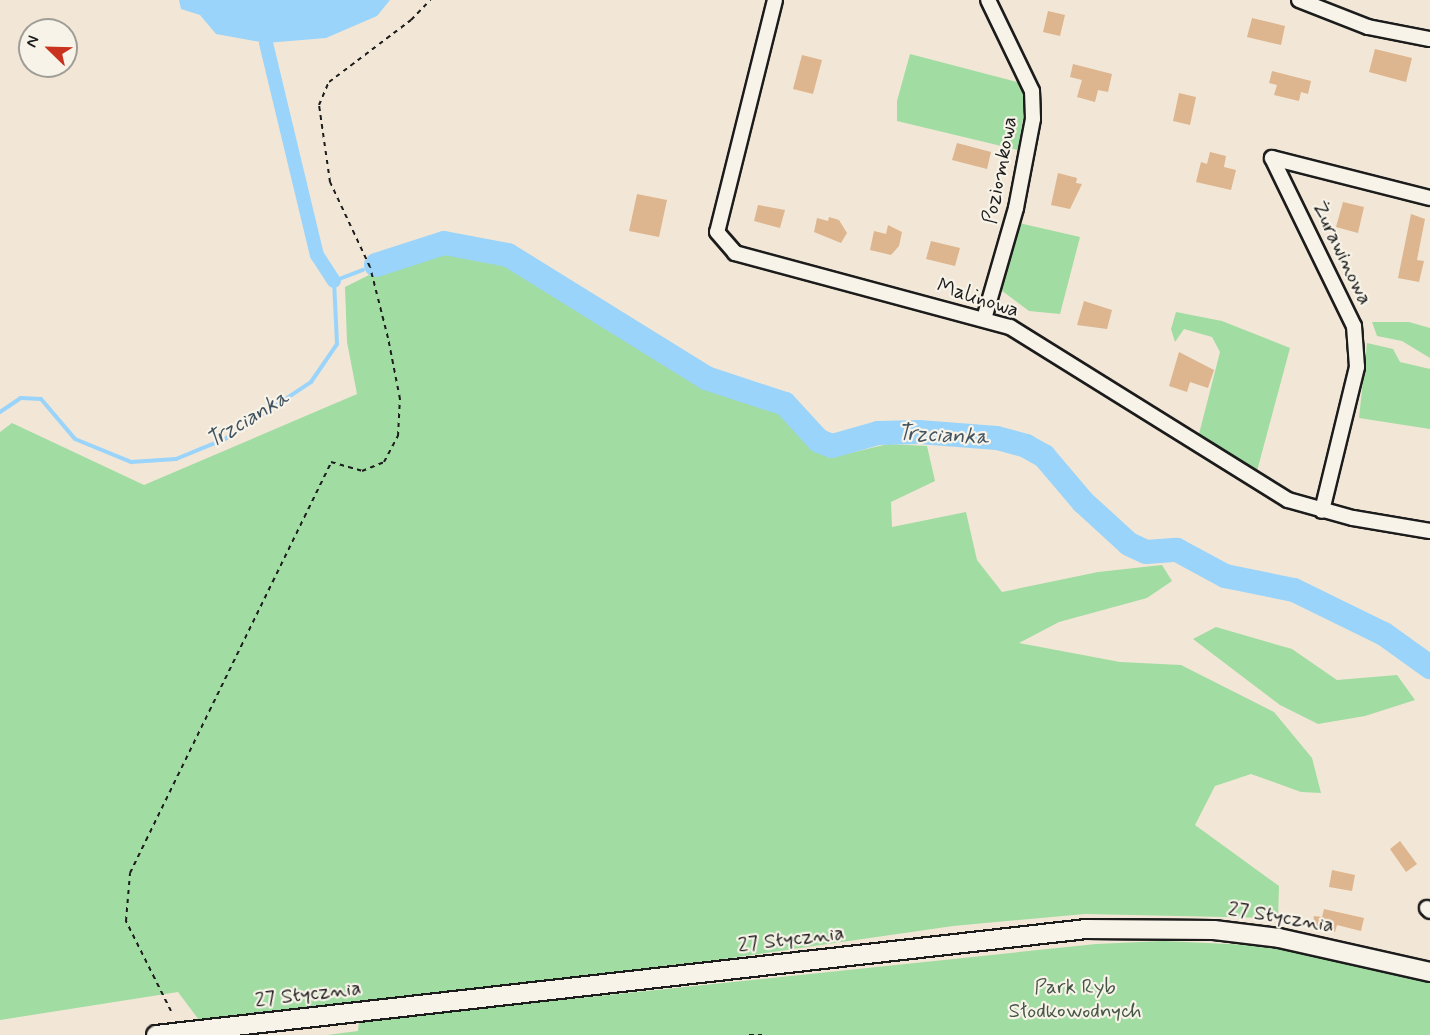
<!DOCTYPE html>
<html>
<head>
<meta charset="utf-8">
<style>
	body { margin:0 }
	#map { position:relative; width:1430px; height:1035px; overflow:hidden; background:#f2e7d6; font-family:Mynerve,sans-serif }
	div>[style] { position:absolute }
	.green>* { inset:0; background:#a1dca2 }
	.water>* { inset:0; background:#9ad4fa }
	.stream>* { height:4px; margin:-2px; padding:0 2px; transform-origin:2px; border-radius:2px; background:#9ad4fa }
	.canal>* { height:14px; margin:-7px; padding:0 7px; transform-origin:7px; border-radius:7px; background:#9ad4fa }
	.river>* { height:24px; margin:-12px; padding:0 12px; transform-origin:12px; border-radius:12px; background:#9ad4fa }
	.building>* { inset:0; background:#ddb58e }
	.path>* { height:2px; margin-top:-1px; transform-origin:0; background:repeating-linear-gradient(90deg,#1c1c1c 0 4.5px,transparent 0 9px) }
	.roads { filter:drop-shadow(2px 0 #1c1c1c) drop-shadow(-2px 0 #1c1c1c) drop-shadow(0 2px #1c1c1c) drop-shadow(0 -2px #1c1c1c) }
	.minor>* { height:14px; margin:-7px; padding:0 7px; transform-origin:7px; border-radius:7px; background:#f7f3e8 }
	.major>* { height:18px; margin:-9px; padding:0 9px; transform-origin:9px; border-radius:9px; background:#f7f3e8 }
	span { translate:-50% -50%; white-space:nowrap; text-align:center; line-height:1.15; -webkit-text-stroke:4.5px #f7f3e8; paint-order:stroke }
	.street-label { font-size:21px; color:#1c1c1c }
	.park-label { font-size:21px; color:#445644 }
	.water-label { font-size:22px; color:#42535f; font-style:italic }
	.north { position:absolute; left:18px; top:18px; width:60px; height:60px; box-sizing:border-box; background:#f7f3e8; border:2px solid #9f9d96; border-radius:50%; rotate:293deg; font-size:16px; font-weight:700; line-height:24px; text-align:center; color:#1c1c1c }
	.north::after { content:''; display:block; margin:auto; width:21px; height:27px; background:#c8321e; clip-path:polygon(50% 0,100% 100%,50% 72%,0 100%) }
</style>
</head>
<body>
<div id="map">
	<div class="green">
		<div style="clip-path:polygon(910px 54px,1021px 83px,1027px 93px,1018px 150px,897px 121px,897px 101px)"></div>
		<div style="clip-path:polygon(1019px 223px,1080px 237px,1060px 314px,1029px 311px,1001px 290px)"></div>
		<div style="clip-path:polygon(433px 254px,492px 258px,572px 301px,709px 389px,783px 410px,829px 458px,888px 444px,927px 446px,935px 481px,891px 502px,892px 527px,966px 512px,977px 560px,1002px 592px,1098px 572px,1162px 565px,1172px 581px,1147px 598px,1059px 622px,1019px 643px,1120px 662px,1181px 665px,1274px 712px,1312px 758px,1321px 793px,1301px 792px,1251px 774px,1215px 786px,1195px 825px,1279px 886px,1278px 918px,1085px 914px,953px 926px,724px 959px,199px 1020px,178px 992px,0 1020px,0 432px,12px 423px,144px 485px,357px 394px,347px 342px,345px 287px,379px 270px)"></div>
		<div style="clip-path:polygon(1176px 312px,1222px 321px,1290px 348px,1257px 471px,1199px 434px,1220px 352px,1212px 337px,1184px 329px,1175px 342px,1171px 329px)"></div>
		<div style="clip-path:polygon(1409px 322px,1430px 328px,1430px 358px,1402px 341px,1377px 336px,1372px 322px)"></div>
		<div style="clip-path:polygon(1367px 343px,1393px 349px,1400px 362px,1430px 369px,1430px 429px,1359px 418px)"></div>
		<div style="clip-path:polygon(1216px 627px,1292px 649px,1337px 680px,1397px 675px,1415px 700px,1365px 716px,1318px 724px,1280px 705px,1193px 639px)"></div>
		<div style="clip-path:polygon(1163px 941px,1295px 947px,1430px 983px,1430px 1035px,327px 1035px,358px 1031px,359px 1021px,1096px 944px)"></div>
	</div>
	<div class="water">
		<div style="clip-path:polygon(179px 0,390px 0,377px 16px,326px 38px,266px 43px,216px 34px,200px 15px,181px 9px)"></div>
	</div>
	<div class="stream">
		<div style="left:0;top:412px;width:25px;rotate:-34deg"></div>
		<div style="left:21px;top:398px;width:20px;rotate:3deg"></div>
		<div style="left:41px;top:399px;width:52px;rotate:49.6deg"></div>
		<div style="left:75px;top:439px;width:61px;rotate:22.3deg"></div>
		<div style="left:131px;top:462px;width:45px;rotate:-3.8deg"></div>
		<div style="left:176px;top:459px;width:53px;rotate:-22.2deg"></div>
		<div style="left:225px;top:439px;width:103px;rotate:-33.5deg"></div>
		<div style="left:311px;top:382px;width:46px;rotate:-55.6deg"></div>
		<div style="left:337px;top:344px;width:63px;rotate:-92.7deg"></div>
		<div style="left:334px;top:281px;width:31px;rotate:-21deg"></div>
	</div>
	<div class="canal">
		<div style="left:266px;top:43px;width:218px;rotate:76.5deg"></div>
		<div style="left:317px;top:255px;width:31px;rotate:57deg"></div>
	</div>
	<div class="river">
		<div style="left:376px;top:265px;width:71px;rotate:-17.9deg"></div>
		<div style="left:444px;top:243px;width:65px;rotate:10.6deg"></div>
		<div style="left:508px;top:255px;width:233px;rotate:31.8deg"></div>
		<div style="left:706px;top:378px;width:83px;rotate:18.2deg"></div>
		<div style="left:785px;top:404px;width:50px;rotate:47.4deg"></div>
		<div style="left:819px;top:441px;width:14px;rotate:21deg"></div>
		<div style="left:832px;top:446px;width:48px;rotate:-15.8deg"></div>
		<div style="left:878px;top:433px;width:41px;rotate:-1.4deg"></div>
		<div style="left:919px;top:432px;width:78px;rotate:4.4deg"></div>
		<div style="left:997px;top:438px;width:30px;rotate:15deg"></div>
		<div style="left:1026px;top:446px;width:21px;rotate:29deg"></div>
		<div style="left:1044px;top:456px;width:60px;rotate:49.7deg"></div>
		<div style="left:1083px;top:502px;width:62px;rotate:42.4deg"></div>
		<div style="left:1129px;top:544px;width:19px;rotate:25deg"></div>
		<div style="left:1146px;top:552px;width:31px;rotate:-4deg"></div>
		<div style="left:1177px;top:550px;width:55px;rotate:28.4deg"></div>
		<div style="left:1225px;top:576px;width:70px;rotate:11.5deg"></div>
		<div style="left:1294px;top:590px;width:100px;rotate:26.1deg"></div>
		<div style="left:1384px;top:634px;width:57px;rotate:35.7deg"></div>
	</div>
	<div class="building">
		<div style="clip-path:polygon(1048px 11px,1065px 15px,1060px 36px,1043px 32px)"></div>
		<div style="clip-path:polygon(1252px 18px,1285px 26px,1281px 45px,1247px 37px)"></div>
		<div style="clip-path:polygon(1375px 49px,1412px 58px,1406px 82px,1369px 72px)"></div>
		<div style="clip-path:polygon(802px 55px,822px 60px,813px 94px,793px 89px)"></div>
		<div style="clip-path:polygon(1073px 64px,1112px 74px,1108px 92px,1098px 90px,1095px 102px,1077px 97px,1082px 80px,1070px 77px)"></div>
		<div style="clip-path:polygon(1272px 71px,1311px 81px,1308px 94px,1301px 92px,1299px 101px,1274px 95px,1277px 85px,1269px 83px)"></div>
		<div style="clip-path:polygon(1179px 93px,1196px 97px,1190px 125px,1173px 121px)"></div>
		<div style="clip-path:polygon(957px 143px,991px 152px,987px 169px,952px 160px)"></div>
		<div style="clip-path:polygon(1210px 152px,1226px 156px,1224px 167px,1236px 170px,1231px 190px,1196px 182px,1201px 162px,1207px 164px)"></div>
		<div style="clip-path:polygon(1058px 173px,1077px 178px,1076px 183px,1082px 184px,1070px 209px,1051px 205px)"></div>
		<div style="clip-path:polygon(637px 194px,667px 200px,659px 237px,629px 231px)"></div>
		<div style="clip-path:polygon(1343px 202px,1364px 207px,1358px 233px,1336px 227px)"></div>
		<div style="clip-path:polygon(758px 205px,785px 210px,780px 228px,754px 221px)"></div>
		<div style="clip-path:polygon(1411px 214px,1425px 219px,1417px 260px,1424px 261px,1419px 282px,1398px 278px)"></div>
		<div style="clip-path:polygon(829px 217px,839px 220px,847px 233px,841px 243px,814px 232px,817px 218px,828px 221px)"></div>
		<div style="clip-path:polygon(888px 225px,902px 232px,899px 246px,891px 255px,870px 250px,874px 231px,886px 234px)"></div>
		<div style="clip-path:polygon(931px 241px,960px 248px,955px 266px,926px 259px)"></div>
		<div style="clip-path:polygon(1084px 301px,1112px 310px,1107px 329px,1077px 325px)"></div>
		<div style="clip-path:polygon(1179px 352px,1214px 370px,1208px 388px,1190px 382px,1187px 392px,1169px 386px)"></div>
		<div style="clip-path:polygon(1400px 841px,1417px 864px,1406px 872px,1390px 849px)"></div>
		<div style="clip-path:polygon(1332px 870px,1355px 875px,1352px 891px,1329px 887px)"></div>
		<div style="clip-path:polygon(1324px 909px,1364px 918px,1361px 931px,1337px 925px,1335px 932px,1312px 928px,1314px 916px,1322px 917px)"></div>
	</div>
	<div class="path">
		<div style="left:171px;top:1011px;width:101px;rotate:-116.6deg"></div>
		<div style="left:126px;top:921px;width:48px;rotate:-85.2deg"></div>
		<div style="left:130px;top:873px;width:458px;rotate:-63.9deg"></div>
		<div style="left:331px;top:462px;width:32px;rotate:16deg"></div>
		<div style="left:362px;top:471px;width:24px;rotate:-22deg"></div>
		<div style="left:384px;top:462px;width:30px;rotate:-62deg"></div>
		<div style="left:398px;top:436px;width:37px;rotate:-87deg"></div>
		<div style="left:400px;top:399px;width:62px;rotate:-101.1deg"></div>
		<div style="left:388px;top:338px;width:73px;rotate:-104.2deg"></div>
		<div style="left:370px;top:267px;width:94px;rotate:-115.2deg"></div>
		<div style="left:330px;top:182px;width:78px;rotate:-98.1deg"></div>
		<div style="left:319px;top:105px;width:25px;rotate:-67deg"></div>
		<div style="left:329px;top:82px;width:103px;rotate:-37.1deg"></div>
		<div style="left:411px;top:20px;width:28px;rotate:-46deg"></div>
		<div style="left:749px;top:1035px;width:13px"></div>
	</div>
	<div class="roads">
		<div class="minor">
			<div style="left:775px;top:0;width:239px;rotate:104deg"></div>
			<div style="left:717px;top:232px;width:28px;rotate:49deg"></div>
			<div style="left:735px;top:253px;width:285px;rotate:15.1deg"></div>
			<div style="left:1010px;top:327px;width:327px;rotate:31.9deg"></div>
			<div style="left:1288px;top:500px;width:67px;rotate:15.5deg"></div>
			<div style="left:1353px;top:518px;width:78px;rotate:9.6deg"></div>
			<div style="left:1299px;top:0;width:74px;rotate:21.4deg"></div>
			<div style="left:1368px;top:27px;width:63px;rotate:11deg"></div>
			<div style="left:1272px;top:158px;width:187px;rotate:64deg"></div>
			<div style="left:1354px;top:326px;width:41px;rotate:85.8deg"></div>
			<div style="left:1357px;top:367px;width:148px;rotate:103.7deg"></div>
			<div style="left:1272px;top:158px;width:163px;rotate:14.2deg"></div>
			<div style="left:984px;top:319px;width:116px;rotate:-73.9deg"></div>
			<div style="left:1016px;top:208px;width:91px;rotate:-79.2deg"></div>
			<div style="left:1033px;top:119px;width:28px;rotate:-92deg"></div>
			<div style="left:1032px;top:91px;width:101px;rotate:-115.8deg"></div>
			<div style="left:1427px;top:908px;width:4px;rotate:45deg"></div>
		</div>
		<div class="major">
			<div style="left:156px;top:1035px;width:936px;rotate:-6.5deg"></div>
			<div style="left:1086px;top:929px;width:128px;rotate:0.4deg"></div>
			<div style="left:1214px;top:930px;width:65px;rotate:7deg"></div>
			<div style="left:1279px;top:938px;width:155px;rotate:12.7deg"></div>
		</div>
	</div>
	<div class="street-label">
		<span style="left:1000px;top:170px;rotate:-79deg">Poziomkowa</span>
		<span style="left:1342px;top:253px;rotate:64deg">Żurawinowa</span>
		<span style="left:978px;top:298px;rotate:18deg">Malinowa</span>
		<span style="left:1281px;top:917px;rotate:9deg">27 Stycznia</span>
		<span style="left:791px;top:939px;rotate:-7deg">27 Stycznia</span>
		<span style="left:308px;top:994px;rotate:-7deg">27 Stycznia</span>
	</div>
	<div class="park-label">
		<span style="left:1075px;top:999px">Park Ryb<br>Słodkowodnych</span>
	</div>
	<div class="water-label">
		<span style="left:248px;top:420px;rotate:-31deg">Trzcianka</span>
		<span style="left:943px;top:436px;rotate:3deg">Trzcianka</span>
	</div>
	<div class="north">N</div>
</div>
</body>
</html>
